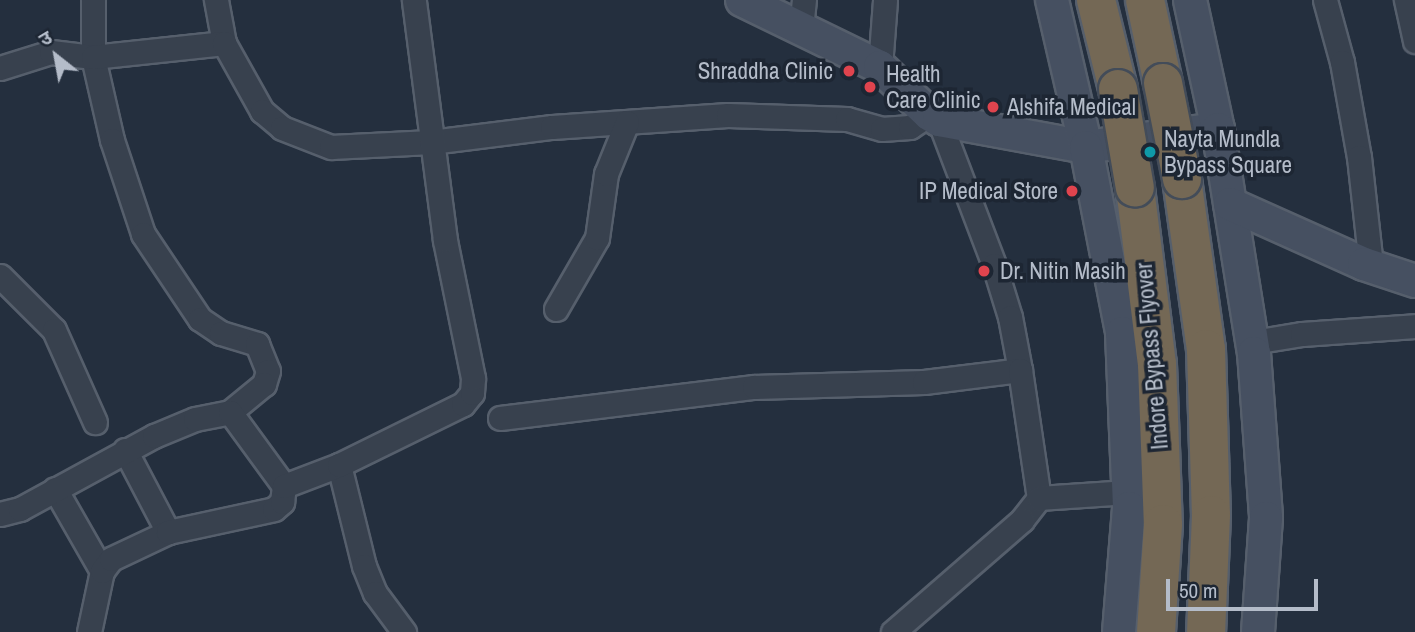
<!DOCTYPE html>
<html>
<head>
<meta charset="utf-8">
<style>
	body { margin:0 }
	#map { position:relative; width:1415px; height:632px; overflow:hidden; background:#242f3e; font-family:"Archivo Narrow","Noto Sans Devanagari",sans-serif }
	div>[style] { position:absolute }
	.roads { filter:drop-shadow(2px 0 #565f6c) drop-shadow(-2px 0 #565f6c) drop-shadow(0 2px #565f6c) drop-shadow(0 -2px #565f6c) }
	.street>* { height:23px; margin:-11.5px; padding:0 11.5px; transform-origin:11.5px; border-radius:11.5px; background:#38414e }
	.secondary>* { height:32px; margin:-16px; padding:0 16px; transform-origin:16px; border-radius:16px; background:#465061 }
	.highway>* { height:38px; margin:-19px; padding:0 19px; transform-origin:19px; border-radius:19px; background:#746855 }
	.bridges { filter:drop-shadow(2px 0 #434c59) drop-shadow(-2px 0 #434c59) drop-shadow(0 2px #434c59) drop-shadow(0 -2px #434c59) }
	.highway-bridge>* { height:38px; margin:-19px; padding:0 19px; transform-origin:19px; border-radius:19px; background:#746855 }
	.dots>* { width:19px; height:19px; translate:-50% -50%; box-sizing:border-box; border:4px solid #1d2633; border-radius:50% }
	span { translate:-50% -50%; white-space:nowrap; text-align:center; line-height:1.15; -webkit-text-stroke:7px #1d2633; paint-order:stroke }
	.poi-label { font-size:23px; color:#b4bcc9 }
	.right { translate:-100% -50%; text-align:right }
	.left { translate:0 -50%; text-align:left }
	.street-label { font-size:23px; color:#b4bcc9 }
	.north { position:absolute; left:21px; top:21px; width:70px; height:70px; -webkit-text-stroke:5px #1d2633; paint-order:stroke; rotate:329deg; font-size:19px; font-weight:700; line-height:28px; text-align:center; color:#b4bcc9 }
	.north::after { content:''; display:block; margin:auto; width:24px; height:32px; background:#b4bcc9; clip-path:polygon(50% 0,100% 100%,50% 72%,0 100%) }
	.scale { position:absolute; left:1166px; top:579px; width:152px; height:32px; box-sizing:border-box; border:4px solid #b4bcc9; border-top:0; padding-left:9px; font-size:21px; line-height:24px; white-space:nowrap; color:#b4bcc9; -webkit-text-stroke:5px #1d2633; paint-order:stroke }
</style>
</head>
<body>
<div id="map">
	<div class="roads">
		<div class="street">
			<div style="left:93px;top:0;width:57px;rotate:90deg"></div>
			<div style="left:93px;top:57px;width:85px;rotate:77.1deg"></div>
			<div style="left:112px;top:140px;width:99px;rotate:71.7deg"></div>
			<div style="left:143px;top:234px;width:102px;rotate:56.2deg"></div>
			<div style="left:200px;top:319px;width:25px;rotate:34deg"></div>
			<div style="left:221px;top:333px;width:38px;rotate:17deg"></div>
			<div style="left:257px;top:344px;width:29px;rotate:68deg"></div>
			<div style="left:268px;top:371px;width:14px;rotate:107deg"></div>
			<div style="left:264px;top:384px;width:44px;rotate:140.5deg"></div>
			<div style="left:216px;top:0;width:44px;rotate:79.5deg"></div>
			<div style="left:1325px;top:0;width:64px;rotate:74.7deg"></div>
			<div style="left:1342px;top:62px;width:97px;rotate:79.9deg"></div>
			<div style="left:1359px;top:157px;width:110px;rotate:83.7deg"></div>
			<div style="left:1406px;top:0;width:42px;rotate:77.6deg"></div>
			<div style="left:801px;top:28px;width:28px;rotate:-84deg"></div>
			<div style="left:880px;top:67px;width:67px;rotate:-85.7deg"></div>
			<div style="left:0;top:68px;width:53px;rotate:-17.4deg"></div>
			<div style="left:51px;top:52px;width:42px;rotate:6.8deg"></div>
			<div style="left:93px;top:57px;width:132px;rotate:-6.1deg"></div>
			<div style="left:224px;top:43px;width:78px;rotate:60.8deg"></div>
			<div style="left:262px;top:111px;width:26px;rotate:40deg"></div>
			<div style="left:282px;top:128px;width:53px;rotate:21.2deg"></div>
			<div style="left:331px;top:147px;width:100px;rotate:-2.9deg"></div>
			<div style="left:431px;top:142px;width:122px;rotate:-7.1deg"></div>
			<div style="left:552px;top:127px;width:176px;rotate:-3.9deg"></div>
			<div style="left:728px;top:115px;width:119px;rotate:1.9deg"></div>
			<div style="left:847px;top:119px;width:36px;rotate:16deg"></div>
			<div style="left:882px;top:129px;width:28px;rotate:-4deg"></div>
			<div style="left:910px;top:127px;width:23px;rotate:-34deg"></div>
			<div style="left:939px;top:120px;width:155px;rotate:69.2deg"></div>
			<div style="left:994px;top:265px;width:54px;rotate:72.9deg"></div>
			<div style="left:1010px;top:317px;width:54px;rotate:79.3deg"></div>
			<div style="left:0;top:276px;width:76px;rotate:45deg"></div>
			<div style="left:54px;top:330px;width:101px;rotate:66deg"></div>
			<div style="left:556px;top:309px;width:82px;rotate:-60deg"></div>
			<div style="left:597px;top:238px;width:65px;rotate:-82deg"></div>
			<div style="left:606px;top:174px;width:56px;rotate:-68deg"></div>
			<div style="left:1253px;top:342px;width:50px;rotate:-9.3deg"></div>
			<div style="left:1302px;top:334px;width:113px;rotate:-4deg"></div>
			<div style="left:500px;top:418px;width:256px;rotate:-7deg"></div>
			<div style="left:754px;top:387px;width:170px;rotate:-1.7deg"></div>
			<div style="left:924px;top:382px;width:97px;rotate:-7.1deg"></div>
			<div style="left:1020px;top:370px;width:129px;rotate:81.6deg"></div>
			<div style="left:1039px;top:498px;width:28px;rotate:128deg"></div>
			<div style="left:1022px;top:520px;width:171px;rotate:139deg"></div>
			<div style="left:125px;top:450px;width:93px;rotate:62.3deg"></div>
			<div style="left:339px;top:465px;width:104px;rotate:76.1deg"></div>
			<div style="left:364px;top:566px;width:29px;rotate:68deg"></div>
			<div style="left:375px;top:593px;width:49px;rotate:53.4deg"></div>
			<div style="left:55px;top:489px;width:95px;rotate:60.2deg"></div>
			<div style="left:1039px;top:498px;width:89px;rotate:-3.9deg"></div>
			<div style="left:0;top:514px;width:21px;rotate:-14deg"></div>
			<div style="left:20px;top:509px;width:153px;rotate:-28.6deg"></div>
			<div style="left:154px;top:436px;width:44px;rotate:-22.5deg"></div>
			<div style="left:195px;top:419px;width:36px;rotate:-11deg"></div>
			<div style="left:230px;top:412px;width:92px;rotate:53.9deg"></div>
			<div style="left:89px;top:632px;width:62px;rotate:-78deg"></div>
			<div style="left:102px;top:571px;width:15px;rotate:-53deg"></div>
			<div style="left:111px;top:559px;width:63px;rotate:-25.3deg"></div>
			<div style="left:168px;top:532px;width:108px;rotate:-12.2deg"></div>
			<div style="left:274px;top:509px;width:11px;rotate:-41deg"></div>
			<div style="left:282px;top:502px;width:16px;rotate:-83deg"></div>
			<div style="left:284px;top:486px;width:59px;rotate:-20.9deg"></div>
			<div style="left:339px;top:465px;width:138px;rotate:-26.2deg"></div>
			<div style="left:463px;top:404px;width:14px;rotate:-51deg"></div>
			<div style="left:472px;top:393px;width:15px;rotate:-86deg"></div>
			<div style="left:473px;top:378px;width:141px;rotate:-101.5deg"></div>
			<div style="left:445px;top:240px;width:242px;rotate:-97.4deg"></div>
		</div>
		<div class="secondary">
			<div style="left:742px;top:0;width:153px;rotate:25.9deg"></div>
			<div style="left:880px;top:67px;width:68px;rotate:43.8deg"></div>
			<div style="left:929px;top:114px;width:12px;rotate:31deg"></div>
			<div style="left:939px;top:120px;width:149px;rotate:10.4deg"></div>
			<div style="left:1086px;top:147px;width:133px;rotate:-7.8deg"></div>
			<div style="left:1052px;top:0;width:151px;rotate:77deg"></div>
			<div style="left:1086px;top:147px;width:189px;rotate:79deg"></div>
			<div style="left:1122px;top:333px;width:175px;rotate:87.7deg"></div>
			<div style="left:1129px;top:508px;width:124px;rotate:94.6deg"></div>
			<div style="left:1190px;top:0;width:132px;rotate:77.8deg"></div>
			<div style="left:1218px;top:129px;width:227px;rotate:80.9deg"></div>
			<div style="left:1254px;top:353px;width:165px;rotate:85.8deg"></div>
			<div style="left:1266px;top:518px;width:114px;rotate:94deg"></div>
			<div style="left:1230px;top:204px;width:147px;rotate:24.1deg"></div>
			<div style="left:1364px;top:264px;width:54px;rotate:18.4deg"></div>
		</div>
		<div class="highway">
			<div style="left:1096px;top:0;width:92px;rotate:76.1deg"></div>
			<div style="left:1145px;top:0;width:85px;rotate:77.8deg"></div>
			<div style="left:1182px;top:179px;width:172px;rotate:82deg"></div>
			<div style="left:1206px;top:349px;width:166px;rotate:88.3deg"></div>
			<div style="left:1211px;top:515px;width:117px;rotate:92.4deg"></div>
			<div style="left:1135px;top:188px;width:177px;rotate:82.9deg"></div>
			<div style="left:1157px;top:364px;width:160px;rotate:87.9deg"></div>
			<div style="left:1163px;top:524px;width:108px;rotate:93.7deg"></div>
		</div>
	</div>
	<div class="bridges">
		<div class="highway-bridge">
			<div style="left:1163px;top:83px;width:98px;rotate:78.8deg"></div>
			<div style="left:1118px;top:89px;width:100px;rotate:80.3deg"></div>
		</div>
	</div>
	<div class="dots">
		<div style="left:849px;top:71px;background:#e0444e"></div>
		<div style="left:870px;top:87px;background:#e0444e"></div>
		<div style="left:993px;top:107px;background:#e0444e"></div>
		<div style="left:1150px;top:152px;background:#0f9aa8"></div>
		<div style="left:1072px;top:191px;background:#e0444e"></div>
		<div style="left:984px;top:271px;background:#e0444e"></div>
	</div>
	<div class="poi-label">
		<span class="right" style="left:833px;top:71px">Shraddha Clinic</span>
		<span class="left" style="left:886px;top:87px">Health<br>Care Clinic</span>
		<span class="left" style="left:1007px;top:107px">Alshifa Medical</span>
		<span class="left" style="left:1164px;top:152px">Nayta Mundla<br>Bypass Square</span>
		<span class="right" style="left:1058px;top:191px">IP Medical Store</span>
		<span class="left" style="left:1000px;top:271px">Dr. Nitin Masih</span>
	</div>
	<div class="street-label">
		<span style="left:1152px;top:356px;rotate:-95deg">Indore Bypass Flyover</span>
	</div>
	<div class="north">उ</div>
	<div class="scale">50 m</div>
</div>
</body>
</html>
